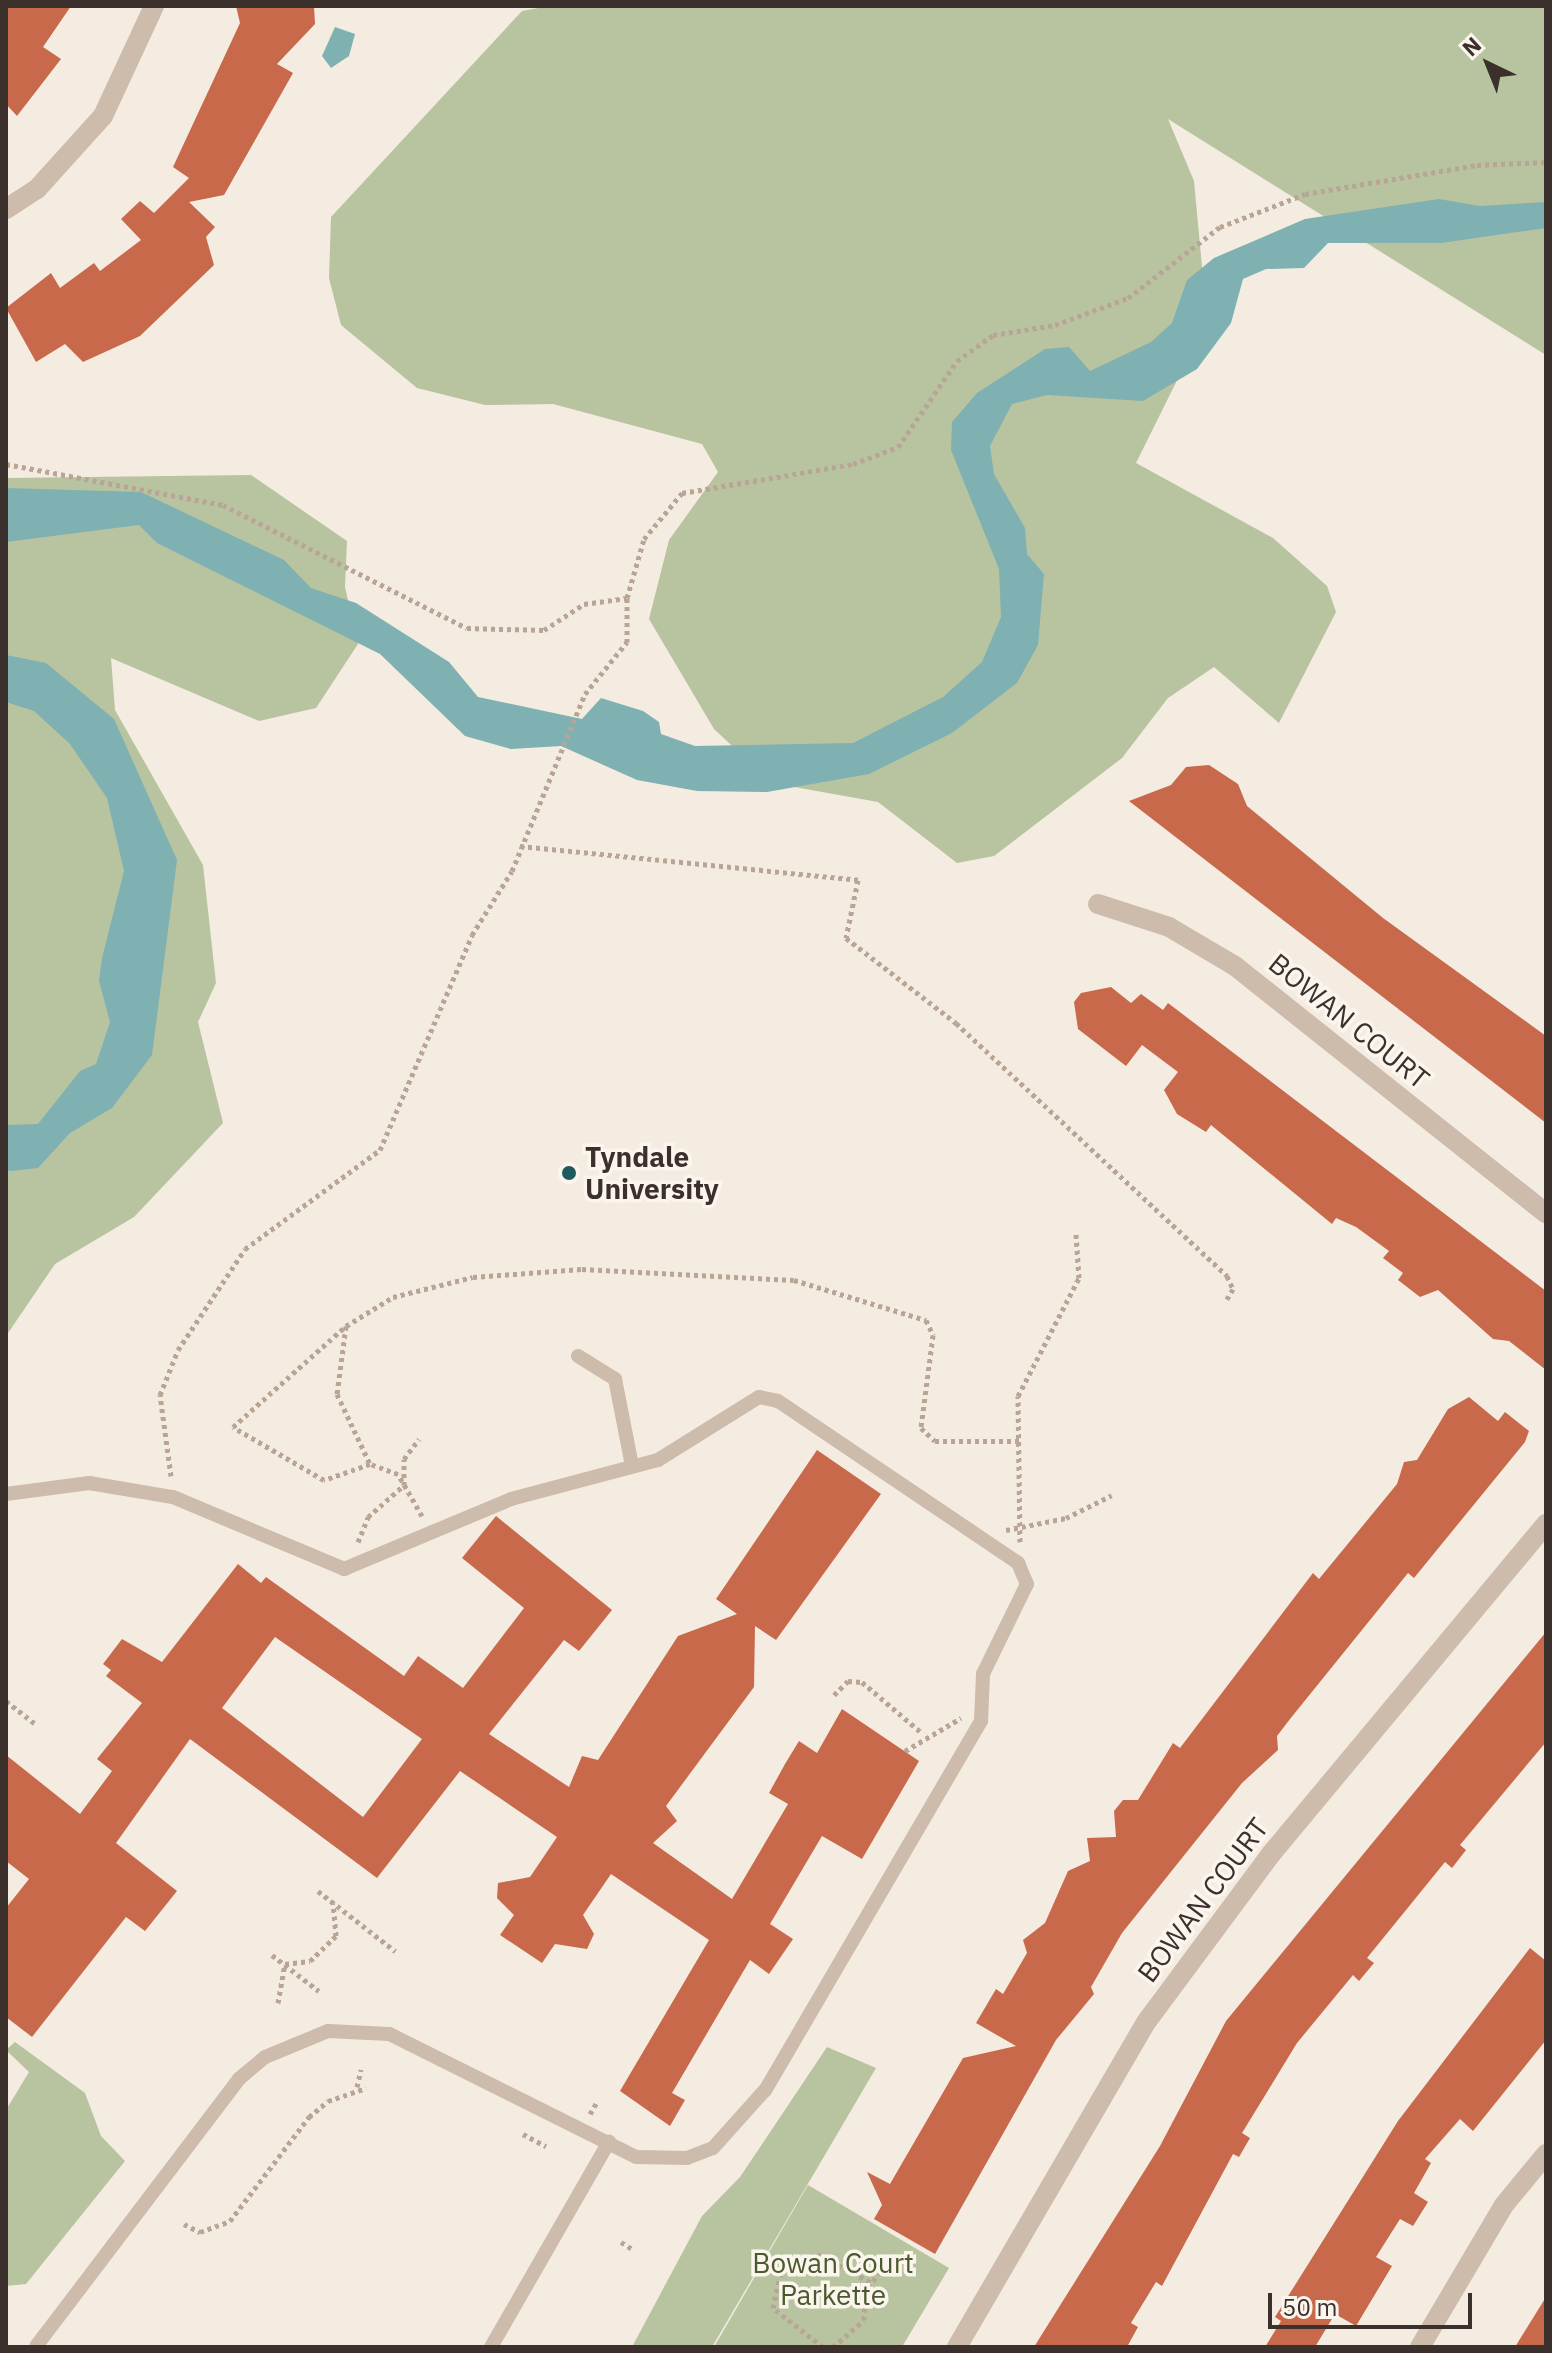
<!DOCTYPE html>
<html>
<head>
<meta charset="utf-8">
<style>
	body { margin:0 }
	#map { position:relative; width:1552px; height:2353px; overflow:hidden; background:#f4ebe1; font-family:"IBM Plex Sans",sans-serif }
	div>[style] { position:absolute }
	.green>* { inset:0; background:#b8c4a0 }
	.water>* { inset:0; background:#7fb0b2 }
	.building>* { inset:0; background:#c8694b }
	.path>* { height:5px; margin-top:-2.5px; transform-origin:0; background:repeating-linear-gradient(90deg,#b9a596 0 4px,transparent 0 8px) }
	.lane>* { height:14px; margin:-7px; padding:0 7px; transform-origin:7px; border-radius:7px; background:#cdbbac }
	.street>* { height:20px; margin:-10px; padding:0 10px; transform-origin:10px; border-radius:10px; background:#cdbbac }
	.dots>* { width:22px; height:22px; translate:-50% -50%; box-sizing:border-box; border:4px solid #fbf5ee; border-radius:50% }
	span { translate:-50% -50%; white-space:nowrap; text-align:center; line-height:1.15; -webkit-text-stroke:7px #fbf5ee; paint-order:stroke }
	.street-label { font-size:28px; color:#3b302b }
	.poi-label { font-size:28px; color:#3b302b; font-weight:700 }
	.left { translate:0 -50%; text-align:left }
	.park-label { font-size:28px; color:#4a5a2e }
	.frame { position:absolute; inset:0; border:8px solid #3b302b; pointer-events:none }
	.north { position:absolute; left:1448px; top:24px; width:80px; height:80px; -webkit-text-stroke:6px #fbf5ee; paint-order:stroke; rotate:317deg; font-size:22px; font-weight:700; line-height:32px; text-align:center; color:#3b302b }
	.north::after { content:''; display:block; margin:auto; width:28px; height:36px; background:#3b302b; clip-path:polygon(50% 0,100% 100%,50% 72%,0 100%) }
	.scale { position:absolute; left:1268px; top:2293px; width:204px; height:36px; box-sizing:border-box; border:4px solid #3b302b; border-top:0; padding-left:10px; font-size:24px; line-height:28px; white-space:nowrap; color:#3b302b; -webkit-text-stroke:6px #fbf5ee; paint-order:stroke }
</style>
</head>
<body>
<div id="map">
	<div class="green">
		<div style="clip-path:polygon(549px 6px,1546px 6px,1546px 355px,1168px 119px,1194px 181px,1207px 320px,1136px 463px,1273px 538px,1327px 586px,1336px 612px,1279px 723px,1214px 667px,1168px 698px,1122px 758px,994px 856px,957px 863px,878px 802px,772px 783px,714px 729px,649px 619px,669px 540px,718px 472px,702px 444px,553px 404px,485px 405px,417px 388px,341px 325px,329px 278px,331px 217px,522px 11px)"></div>
		<div style="clip-path:polygon(251px 475px,347px 541px,345px 587px,358px 644px,316px 708px,259px 721px,111px 658px,115px 710px,203px 865px,216px 983px,198px 1022px,223px 1123px,134px 1217px,55px 1264px,6px 1336px,6px 478px)"></div>
		<div style="clip-path:polygon(15px 2042px,85px 2093px,101px 2136px,125px 2161px,26px 2284px,6px 2286px,6px 2110px,29px 2072px,6px 2050px)"></div>
		<div style="clip-path:polygon(827px 2047px,876px 2068px,712px 2347px,632px 2347px,702px 2216px,740px 2177px)"></div>
		<div style="clip-path:polygon(808px 2185px,949px 2268px,902px 2347px,714px 2347px)"></div>
	</div>
	<div class="water">
		<div style="clip-path:polygon(335px 27px,355px 34px,349px 56px,331px 68px,322px 56px)"></div>
		<div style="clip-path:polygon(1439px 199px,1480px 206px,1546px 202px,1546px 228px,1441px 243px,1328px 243px,1304px 268px,1266px 269px,1243px 279px,1231px 323px,1197px 369px,1143px 401px,1047px 395px,1012px 404px,990px 446px,994px 474px,1025px 528px,1027px 554px,1044px 574px,1038px 645px,1017px 683px,952px 733px,869px 774px,767px 792px,697px 791px,637px 780px,561px 746px,511px 749px,465px 736px,380px 654px,157px 543px,139px 525px,6px 542px,6px 488px,141px 492px,284px 560px,311px 588px,356px 603px,449px 662px,478px 697px,582px 719px,601px 698px,643px 711px,659px 722px,661px 734px,695px 746px,853px 743px,943px 697px,982px 662px,1001px 617px,999px 569px,951px 450px,952px 422px,977px 393px,1045px 349px,1069px 347px,1090px 371px,1151px 342px,1172px 323px,1187px 280px,1214px 258px,1305px 219px)"></div>
		<div style="clip-path:polygon(6px 655px,46px 663px,114px 719px,177px 860px,152px 1055px,112px 1108px,70px 1133px,38px 1168px,12px 1171px,6px 1170px,6px 1125px,38px 1124px,80px 1071px,96px 1064px,110px 1022px,99px 981px,102px 958px,124px 871px,107px 798px,70px 744px,34px 711px,6px 702px)"></div>
	</div>
	<div class="building">
		<div style="clip-path:polygon(6px 6px,71px 6px,43px 47px,61px 59px,17px 116px,6px 104px)"></div>
		<div style="clip-path:polygon(236px 6px,314px 6px,315px 24px,277px 64px,293px 73px,224px 195px,189px 202px,215px 227px,206px 237px,214px 265px,140px 336px,83px 362px,65px 344px,36px 362px,6px 308px,51px 273px,60px 288px,94px 263px,100px 271px,141px 240px,121px 219px,140px 201px,154px 213px,189px 178px,173px 167px,240px 23px)"></div>
		<div style="clip-path:polygon(1209px 765px,1238px 784px,1247px 806px,1383px 918px,1546px 1036px,1546px 1123px,1129px 801px,1171px 785px,1186px 767px)"></div>
		<div style="clip-path:polygon(1111px 987px,1131px 1003px,1141px 994px,1163px 1010px,1168px 1003px,1546px 1291px,1546px 1370px,1509px 1341px,1493px 1339px,1438px 1290px,1420px 1297px,1398px 1280px,1403px 1273px,1383px 1258px,1389px 1251px,1356px 1227px,1336px 1218px,1332px 1224px,1211px 1125px,1206px 1132px,1177px 1114px,1164px 1090px,1178px 1072px,1142px 1045px,1126px 1066px,1078px 1029px,1074px 1002px,1081px 993px)"></div>
		<div style="clip-path:polygon(1469px 1397px,1498px 1421px,1505px 1412px,1529px 1431px,1525px 1442px,1414px 1578px,1408px 1573px,1290px 1719px,1277px 1736px,1278px 1750px,1242px 1783px,1122px 1933px,1091px 1987px,1094px 1994px,1056px 2040px,935px 2254px,874px 2219px,882px 2205px,867px 2172px,890px 2184px,963px 2058px,1016px 2046px,976px 2023px,996px 1989px,1003px 1994px,1027px 1953px,1023px 1940px,1045px 1923px,1068px 1871px,1090px 1861px,1087px 1838px,1116px 1837px,1114px 1811px,1123px 1800px,1138px 1800px,1173px 1743px,1180px 1748px,1313px 1573px,1319px 1579px,1397px 1484px,1404px 1462px,1417px 1460px,1448px 1409px)"></div>
		<div style="clip-path:polygon(evenodd,817px 1450px,881px 1494px,776px 1640px,755px 1626px,754px 1687px,666px 1806px,677px 1821px,653px 1843px,732px 1899px,788px 1804px,769px 1793px,785px 1764px,799px 1741px,817px 1753px,842px 1709px,919px 1761px,862px 1859px,822px 1836px,770px 1924px,793px 1939px,769px 1974px,750px 1960px,672px 2093px,685px 2100px,670px 2126px,620px 2091px,709px 1940px,611px 1874px,583px 1915px,594px 1934px,587px 1949px,555px 1944px,542px 1963px,500px 1935px,514px 1915px,497px 1898px,498px 1883px,530px 1877px,557px 1837px,460px 1771px,377px 1878px,190px 1739px,116px 1843px,177px 1891px,145px 1931px,126px 1917px,32px 2037px,6px 2017px,6px 1908px,29px 1879px,6px 1861px,6px 1755px,80px 1814px,112px 1771px,97px 1759px,142px 1703px,106px 1676px,111px 1670px,103px 1664px,122px 1639px,162px 1662px,238px 1564px,261px 1583px,266px 1577px,404px 1676px,418px 1656px,463px 1688px,524px 1608px,462px 1558px,496px 1516px,612px 1610px,579px 1651px,564px 1640px,489px 1734px,569px 1787px,582px 1756px,598px 1760px,678px 1636px,737px 1614px,716px 1599px,817px 1450px,275px 1637px,422px 1739px,363px 1817px,222px 1708px,275px 1637px)"></div>
		<div style="clip-path:polygon(1546px 1632px,1546px 1742px,1460px 1845px,1466px 1850px,1452px 1868px,1445px 1862px,1367px 1958px,1374px 1963px,1359px 1981px,1353px 1975px,1297px 2043px,1242px 2133px,1250px 2138px,1239px 2157px,1233px 2154px,1162px 2286px,1156px 2282px,1131px 2323px,1138px 2327px,1127px 2347px,1034px 2347px,1160px 2146px,1226px 2021px)"></div>
		<div style="clip-path:polygon(1530px 1948px,1546px 1961px,1546px 2040px,1473px 2131px,1460px 2119px,1425px 2159px,1431px 2163px,1414px 2193px,1428px 2202px,1413px 2226px,1400px 2219px,1376px 2257px,1392px 2266px,1356px 2326px,1335px 2314px,1315px 2347px,1265px 2347px,1281px 2321px,1275px 2317px,1398px 2121px)"></div>
		<div style="clip-path:polygon(1546px 2297px,1546px 2347px,1515px 2347px)"></div>
	</div>
	<div class="path">
		<div style="left:6px;top:464px;width:221px;rotate:10.7deg"></div>
		<div style="left:223px;top:505px;width:273px;rotate:26.8deg"></div>
		<div style="left:467px;top:628px;width:77px;rotate:1.5deg"></div>
		<div style="left:544px;top:630px;width:48px;rotate:-33deg"></div>
		<div style="left:584px;top:604px;width:43px;rotate:-7.9deg"></div>
		<div style="left:520px;top:846px;width:340px;rotate:5.7deg"></div>
		<div style="left:858px;top:880px;width:59px;rotate:101.7deg"></div>
		<div style="left:846px;top:938px;width:139px;rotate:37.7deg"></div>
		<div style="left:956px;top:1023px;width:371px;rotate:43deg"></div>
		<div style="left:1227px;top:1276px;width:14px;rotate:65deg"></div>
		<div style="left:1233px;top:1289px;width:12px;rotate:121deg"></div>
		<div style="left:346px;top:1326px;width:69px;rotate:97.5deg"></div>
		<div style="left:337px;top:1394px;width:77px;rotate:64.8deg"></div>
		<div style="left:171px;top:1476px;width:82px;rotate:-97.7deg"></div>
		<div style="left:160px;top:1395px;width:48px;rotate:-68.2deg"></div>
		<div style="left:178px;top:1350px;width:121px;rotate:-56.4deg"></div>
		<div style="left:245px;top:1249px;width:167px;rotate:-36.3deg"></div>
		<div style="left:380px;top:1150px;width:234px;rotate:-66.8deg"></div>
		<div style="left:472px;top:935px;width:75px;rotate:-58deg"></div>
		<div style="left:512px;top:871px;width:191px;rotate:-67.6deg"></div>
		<div style="left:585px;top:694px;width:67px;rotate:-51.1deg"></div>
		<div style="left:627px;top:642px;width:44px;rotate:-90deg"></div>
		<div style="left:627px;top:598px;width:61px;rotate:-73.9deg"></div>
		<div style="left:644px;top:539px;width:60px;rotate:-50.4deg"></div>
		<div style="left:682px;top:493px;width:173px;rotate:-9.6deg"></div>
		<div style="left:853px;top:464px;width:48px;rotate:-20.7deg"></div>
		<div style="left:898px;top:447px;width:104px;rotate:-55.5deg"></div>
		<div style="left:957px;top:361px;width:44px;rotate:-35.8deg"></div>
		<div style="left:993px;top:335px;width:63px;rotate:-9.2deg"></div>
		<div style="left:1055px;top:325px;width:78px;rotate:-20.3deg"></div>
		<div style="left:1128px;top:298px;width:116px;rotate:-37.7deg"></div>
		<div style="left:1220px;top:227px;width:91px;rotate:-21.2deg"></div>
		<div style="left:1305px;top:194px;width:174px;rotate:-9.6deg"></div>
		<div style="left:1477px;top:165px;width:69px;rotate:-2.5deg"></div>
		<div style="left:422px;top:1516px;width:48px;rotate:-119.7deg"></div>
		<div style="left:398px;top:1474px;width:30px;rotate:-160deg"></div>
		<div style="left:370px;top:1464px;width:49px;rotate:160.8deg"></div>
		<div style="left:324px;top:1480px;width:105px;rotate:-149.8deg"></div>
		<div style="left:233px;top:1427px;width:152px;rotate:-41.8deg"></div>
		<div style="left:346px;top:1326px;width:55px;rotate:-31.7deg"></div>
		<div style="left:393px;top:1297px;width:82px;rotate:-14deg"></div>
		<div style="left:473px;top:1277px;width:109px;rotate:-4.2deg"></div>
		<div style="left:582px;top:1269px;width:212px;rotate:3deg"></div>
		<div style="left:794px;top:1280px;width:138px;rotate:16.9deg"></div>
		<div style="left:926px;top:1320px;width:17px;rotate:65deg"></div>
		<div style="left:933px;top:1335px;width:94px;rotate:97.4deg"></div>
		<div style="left:921px;top:1428px;width:19px;rotate:43deg"></div>
		<div style="left:935px;top:1441px;width:84px"></div>
		<div style="left:1006px;top:1530px;width:61px;rotate:-11.3deg"></div>
		<div style="left:1066px;top:1518px;width:51px;rotate:-26.6deg"></div>
		<div style="left:358px;top:1542px;width:27px;rotate:-68deg"></div>
		<div style="left:368px;top:1517px;width:48px;rotate:-41.6deg"></div>
		<div style="left:404px;top:1485px;width:26px;rotate:-90deg"></div>
		<div style="left:404px;top:1459px;width:25px;rotate:-53deg"></div>
		<div style="left:1020px;top:1542px;width:146px;rotate:-90.8deg"></div>
		<div style="left:1018px;top:1396px;width:133px;rotate:-62.7deg"></div>
		<div style="left:1079px;top:1278px;width:44px;rotate:-93.9deg"></div>
		<div style="left:834px;top:1695px;width:20px;rotate:-45deg"></div>
		<div style="left:848px;top:1681px;width:14px;rotate:4deg"></div>
		<div style="left:862px;top:1682px;width:80px;rotate:40.4deg"></div>
		<div style="left:6px;top:1701px;width:37px;rotate:38deg"></div>
		<div style="left:905px;top:1751px;width:65px;rotate:-30.5deg"></div>
		<div style="left:318px;top:1891px;width:98px;rotate:37.9deg"></div>
		<div style="left:272px;top:1955px;width:59px;rotate:37.5deg"></div>
		<div style="left:278px;top:2003px;width:40px;rotate:-80deg"></div>
		<div style="left:285px;top:1964px;width:25px;rotate:-7deg"></div>
		<div style="left:310px;top:1961px;width:36px;rotate:-44deg"></div>
		<div style="left:336px;top:1936px;width:33px;rotate:-95deg"></div>
		<div style="left:357px;top:2087px;width:18px;rotate:-77deg"></div>
		<div style="left:590px;top:2114px;width:14px;rotate:-60deg"></div>
		<div style="left:523px;top:2134px;width:26px;rotate:28deg"></div>
		<div style="left:184px;top:2224px;width:18px;rotate:27deg"></div>
		<div style="left:200px;top:2232px;width:32px;rotate:-20deg"></div>
		<div style="left:230px;top:2221px;width:131px;rotate:-52.8deg"></div>
		<div style="left:309px;top:2117px;width:25px;rotate:-40deg"></div>
		<div style="left:328px;top:2101px;width:40px;rotate:-18.9deg"></div>
		<div style="left:621px;top:2242px;width:13px;rotate:32deg"></div>
		<div style="left:823px;top:2347px;width:63px;rotate:-142deg"></div>
		<div style="left:773px;top:2308px;width:38px;rotate:-78deg"></div>
		<div style="left:781px;top:2271px;width:40px;rotate:-25deg"></div>
		<div style="left:817px;top:2254px;width:62px;rotate:27.8deg"></div>
		<div style="left:833px;top:2347px;width:41px;rotate:-41.1deg"></div>
		<div style="left:864px;top:2320px;width:25px;rotate:-88deg"></div>
		<div style="left:865px;top:2295px;width:39px;rotate:-59deg"></div>
	</div>
	<div class="lane">
		<div style="left:578px;top:1356px;width:44px;rotate:31.9deg"></div>
		<div style="left:615px;top:1379px;width:89px;rotate:78.9deg"></div>
		<div style="left:6px;top:1494px;width:84px;rotate:-7.5deg"></div>
		<div style="left:89px;top:1483px;width:85px;rotate:9.5deg"></div>
		<div style="left:173px;top:1497px;width:186px;rotate:22.8deg"></div>
		<div style="left:344px;top:1569px;width:181px;rotate:-22.7deg"></div>
		<div style="left:511px;top:1499px;width:152px;rotate:-14.9deg"></div>
		<div style="left:658px;top:1460px;width:119px;rotate:-32deg"></div>
		<div style="left:759px;top:1397px;width:19px;rotate:12deg"></div>
		<div style="left:778px;top:1401px;width:290px;rotate:34deg"></div>
		<div style="left:1018px;top:1563px;width:23px;rotate:67deg"></div>
		<div style="left:1027px;top:1584px;width:100px;rotate:116.1deg"></div>
		<div style="left:983px;top:1674px;width:47px;rotate:92.4deg"></div>
		<div style="left:981px;top:1721px;width:428px;rotate:120.3deg"></div>
		<div style="left:765px;top:2090px;width:78px;rotate:131.9deg"></div>
		<div style="left:713px;top:2148px;width:28px;rotate:159deg"></div>
		<div style="left:687px;top:2158px;width:51px;rotate:-178.9deg"></div>
		<div style="left:636px;top:2157px;width:276px;rotate:-153.5deg"></div>
		<div style="left:389px;top:2034px;width:61px;rotate:-177.2deg"></div>
		<div style="left:328px;top:2031px;width:68px;rotate:157.6deg"></div>
		<div style="left:265px;top:2057px;width:34px;rotate:140deg"></div>
		<div style="left:239px;top:2079px;width:335px;rotate:127.2deg"></div>
		<div style="left:491px;top:2347px;width:237px;rotate:-60.1deg"></div>
	</div>
	<div class="street">
		<div style="left:6px;top:209px;width:37px;rotate:-33deg"></div>
		<div style="left:37px;top:189px;width:98px;rotate:-47.9deg"></div>
		<div style="left:103px;top:116px;width:121px;rotate:-65.1deg"></div>
		<div style="left:1098px;top:904px;width:75px;rotate:17.9deg"></div>
		<div style="left:1169px;top:927px;width:77px;rotate:30.6deg"></div>
		<div style="left:1235px;top:966px;width:397px;rotate:38.5deg"></div>
		<div style="left:957px;top:2347px;width:377px;rotate:-59.8deg"></div>
		<div style="left:1147px;top:2021px;width:208px;rotate:-53.4deg"></div>
		<div style="left:1271px;top:1854px;width:430px;rotate:-50.2deg"></div>
		<div style="left:1420px;top:2347px;width:165px;rotate:-59.4deg"></div>
		<div style="left:1504px;top:2205px;width:66px;rotate:-50.5deg"></div>
	</div>
	<div class="dots">
		<div style="left:569px;top:1173px;background:#1f5a5e"></div>
	</div>
	<div class="street-label">
		<span style="left:1349px;top:1021px;rotate:39deg">BOWAN COURT</span>
		<span style="left:1203px;top:1900px;rotate:-53deg">BOWAN COURT</span>
	</div>
	<div class="poi-label">
		<span class="left" style="left:585px;top:1173px">Tyndale<br>University</span>
	</div>
	<div class="park-label">
		<span style="left:833px;top:2279px">Bowan Court<br>Parkette</span>
	</div>
	<div class="frame"></div>
	<div class="north">N</div>
	<div class="scale">50 m</div>
</div>
</body>
</html>
